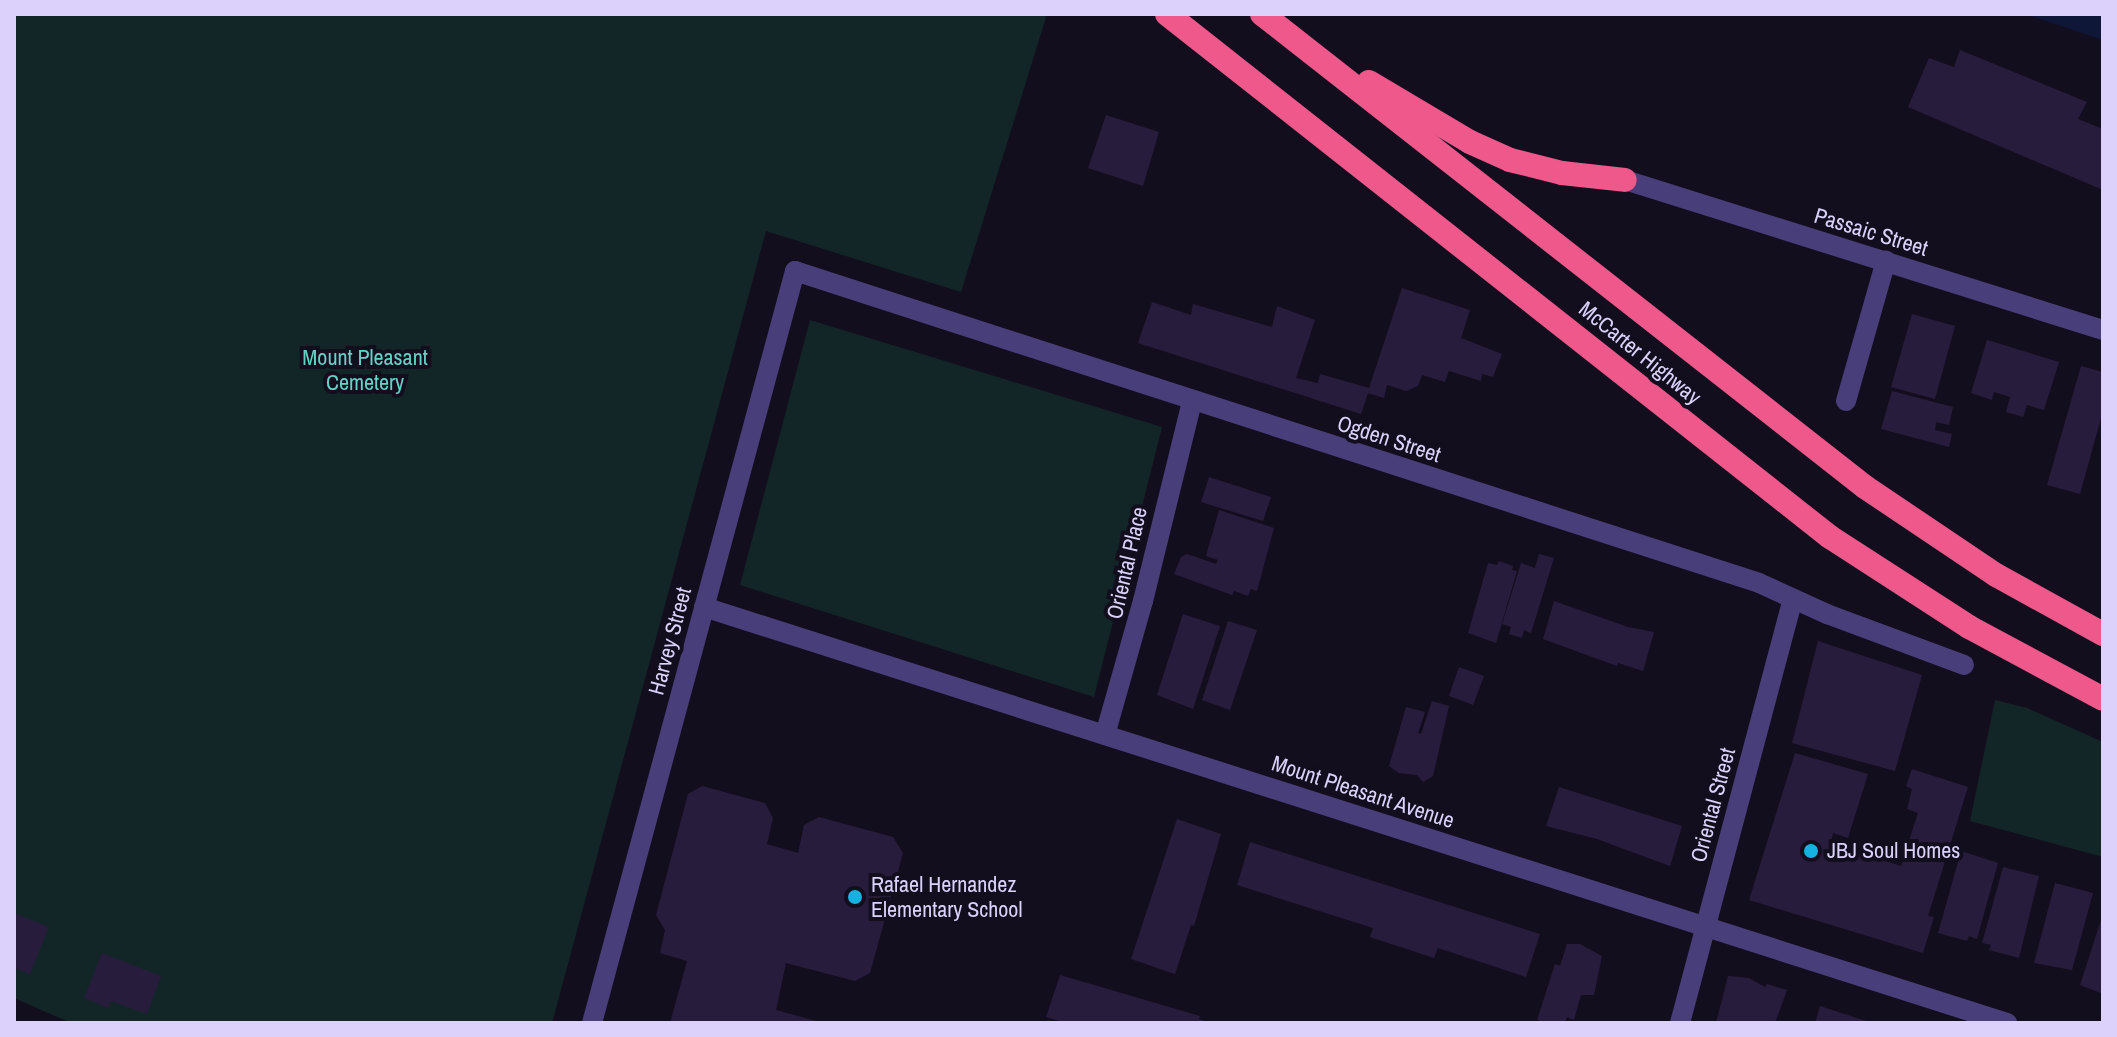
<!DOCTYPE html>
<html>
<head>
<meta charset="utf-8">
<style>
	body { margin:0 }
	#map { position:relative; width:2117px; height:1037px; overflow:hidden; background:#130e1e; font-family:"Archivo Narrow",sans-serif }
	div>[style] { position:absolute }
	.green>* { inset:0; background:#122628 }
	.water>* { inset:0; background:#0e1738 }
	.building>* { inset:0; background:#281c3d }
	.street>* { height:20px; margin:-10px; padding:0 10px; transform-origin:10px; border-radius:10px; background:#483e79 }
	.highway>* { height:24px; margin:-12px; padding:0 12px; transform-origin:12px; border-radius:12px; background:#ee588b }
	.dots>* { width:22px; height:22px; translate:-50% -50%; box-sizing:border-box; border:4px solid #130e1e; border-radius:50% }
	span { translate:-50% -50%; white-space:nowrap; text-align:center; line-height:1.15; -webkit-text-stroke:8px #130e1e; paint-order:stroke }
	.street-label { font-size:22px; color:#dbd1fa }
	.park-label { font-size:22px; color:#64d2c6 }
	.poi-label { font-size:22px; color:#dbd1fa }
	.left { translate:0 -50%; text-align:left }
	.frame { position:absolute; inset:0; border:16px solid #dbd1fa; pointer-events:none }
</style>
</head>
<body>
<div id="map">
	<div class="green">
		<div style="clip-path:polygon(14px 14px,1047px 14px,961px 292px,766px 231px,552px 1023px,71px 1023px,14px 998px)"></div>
		<div style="clip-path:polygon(810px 320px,1162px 427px,1094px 697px,740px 585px)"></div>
		<div style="clip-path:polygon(1995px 700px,2027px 708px,2103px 742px,2103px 857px,1970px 821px)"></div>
	</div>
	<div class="water">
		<div style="clip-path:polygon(2025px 14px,2103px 14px,2103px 40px)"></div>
	</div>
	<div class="building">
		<div style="clip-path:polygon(1960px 50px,2087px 102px,2078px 119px,2103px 129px,2103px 190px,1908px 107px,1929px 58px,1954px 67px)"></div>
		<div style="clip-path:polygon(1106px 115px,1159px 132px,1143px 186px,1088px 168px)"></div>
		<div style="clip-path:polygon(1402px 288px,1470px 310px,1461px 338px,1502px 354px,1493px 377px,1482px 374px,1481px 381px,1449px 371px,1445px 382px,1422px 375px,1418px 386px,1406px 391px,1387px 385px,1384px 398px,1368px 393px,1361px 414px,1138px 343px,1152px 302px,1191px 315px,1193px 304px,1272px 327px,1277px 306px,1315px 320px,1296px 378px,1318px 383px,1320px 374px,1369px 388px)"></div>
		<div style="clip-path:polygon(1912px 314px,1955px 326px,1935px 399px,1891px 387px)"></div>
		<div style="clip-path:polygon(1987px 340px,2059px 362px,2044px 410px,2027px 405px,2023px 417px,2006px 412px,2010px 397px,1994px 392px,1992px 400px,1971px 393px)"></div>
		<div style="clip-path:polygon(2081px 366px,2103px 372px,2103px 411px,2080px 494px,2047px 485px)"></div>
		<div style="clip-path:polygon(1892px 391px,1953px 407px,1949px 425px,1936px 422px,1935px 430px,1952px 434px,1949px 447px,1881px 429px)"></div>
		<div style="clip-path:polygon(1209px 477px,1271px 497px,1263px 521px,1201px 502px)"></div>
		<div style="clip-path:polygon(1219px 510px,1274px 528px,1257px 591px,1251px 589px,1248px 596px,1234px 591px,1232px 595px,1174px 574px,1181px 557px,1187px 554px,1216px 564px,1218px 560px,1206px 556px)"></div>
		<div style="clip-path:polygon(1539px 554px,1554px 558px,1531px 633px,1524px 630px,1522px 638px,1509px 634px,1511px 627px,1502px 624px,1521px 563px,1535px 568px)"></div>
		<div style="clip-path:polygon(1499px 561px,1513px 566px,1512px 570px,1517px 571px,1496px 643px,1468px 633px,1488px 563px,1497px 565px)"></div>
		<div style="clip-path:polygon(1554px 601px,1628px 627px,1654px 632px,1643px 671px,1618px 663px,1617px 666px,1543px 639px)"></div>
		<div style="clip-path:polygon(1183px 614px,1220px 626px,1193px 709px,1157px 695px)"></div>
		<div style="clip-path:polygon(1228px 621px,1257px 630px,1230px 710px,1202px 700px)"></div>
		<div style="clip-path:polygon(1818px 641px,1922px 675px,1895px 771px,1792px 743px)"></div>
		<div style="clip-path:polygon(1459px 667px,1484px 676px,1473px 705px,1449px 696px)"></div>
		<div style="clip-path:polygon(1432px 701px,1449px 706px,1433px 776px,1423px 782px,1417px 775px,1399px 773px,1389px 766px,1406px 707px,1425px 712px,1418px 733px,1421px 734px)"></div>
		<div style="clip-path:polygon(1795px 753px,1868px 774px,1848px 838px,1833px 833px,1831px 843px,1901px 866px,1918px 813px,1907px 809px,1912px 789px,1906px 786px,1912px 769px,1968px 787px,1928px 916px,1934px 917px,1923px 953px,1749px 900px)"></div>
		<div style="clip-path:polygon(702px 786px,765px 803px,773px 818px,767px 844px,798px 853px,804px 825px,819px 817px,893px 837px,903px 853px,870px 973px,855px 981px,786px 963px,776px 1010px,824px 1023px,670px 1023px,687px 961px,660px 953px,665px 930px,656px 915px,688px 794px)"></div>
		<div style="clip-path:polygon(1559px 787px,1682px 826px,1670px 866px,1597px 839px,1546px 826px)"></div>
		<div style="clip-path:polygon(1177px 819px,1221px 834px,1194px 926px,1191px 925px,1175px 974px,1131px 959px)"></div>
		<div style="clip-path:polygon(1250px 842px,1540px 934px,1526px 977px,1438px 948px,1434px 958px,1370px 937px,1373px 928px,1237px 885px)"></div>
		<div style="clip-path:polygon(1961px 851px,1998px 863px,1977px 939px,1969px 936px,1967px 941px,1938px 933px)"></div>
		<div style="clip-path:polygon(2003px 867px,2039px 876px,2019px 958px,1989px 950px,1991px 945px,1982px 943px)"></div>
		<div style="clip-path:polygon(2055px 883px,2093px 893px,2072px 970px,2034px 963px)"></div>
		<div style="clip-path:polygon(14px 913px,49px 927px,30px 974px,14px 968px)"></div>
		<div style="clip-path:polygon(2102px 917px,2103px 917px,2103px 994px,2080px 985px)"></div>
		<div style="clip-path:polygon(1567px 944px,1580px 944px,1602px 956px,1594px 995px,1581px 995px,1574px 1020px,1567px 1017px,1565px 1023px,1547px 1023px,1537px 1020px,1555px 964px,1560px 966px)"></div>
		<div style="clip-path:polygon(102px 953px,161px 976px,147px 1014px,111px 1001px,108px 1008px,84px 998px)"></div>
		<div style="clip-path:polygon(1060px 975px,1200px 1016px,1199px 1019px,1209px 1023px,1066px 1023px,1046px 1017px)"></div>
		<div style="clip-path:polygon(1728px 976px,1749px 978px,1765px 987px,1767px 984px,1787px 990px,1775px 1023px,1716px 1023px)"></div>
		<div style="clip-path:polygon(1820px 1006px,1869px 1022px,1869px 1023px,1815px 1023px)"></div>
	</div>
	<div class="street">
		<div style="left:1625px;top:180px;width:501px;rotate:17.42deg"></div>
		<div style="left:1846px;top:401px;width:146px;rotate:-74.1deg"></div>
		<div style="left:704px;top:607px;width:1368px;rotate:17.71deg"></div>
		<div style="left:1105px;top:735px;width:139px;rotate:-74.2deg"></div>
		<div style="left:1143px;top:601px;width:206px;rotate:-76.2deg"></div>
		<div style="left:592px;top:1023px;width:779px;rotate:-74.89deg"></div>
		<div style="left:795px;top:271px;width:1013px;rotate:17.93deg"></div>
		<div style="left:1759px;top:583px;width:75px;rotate:24.5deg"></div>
		<div style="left:1827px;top:614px;width:146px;rotate:20.4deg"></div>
		<div style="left:1680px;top:1023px;width:439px;rotate:-75.1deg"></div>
	</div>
	<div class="highway">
		<div style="left:1167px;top:14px;width:844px;rotate:38.27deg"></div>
		<div style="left:1830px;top:537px;width:166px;rotate:32.9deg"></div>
		<div style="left:1969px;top:627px;width:152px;rotate:28.2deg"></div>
		<div style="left:1262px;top:14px;width:766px;rotate:38.11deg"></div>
		<div style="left:1865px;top:487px;width:158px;rotate:33.9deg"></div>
		<div style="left:1996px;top:575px;width:122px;rotate:28.9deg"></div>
		<div style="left:1369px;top:82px;width:117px;rotate:30.7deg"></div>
		<div style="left:1470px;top:142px;width:44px;rotate:24.2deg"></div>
		<div style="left:1510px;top:160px;width:54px;rotate:14deg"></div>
		<div style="left:1562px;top:173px;width:63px;rotate:6.3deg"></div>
	</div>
	<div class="dots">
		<div style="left:1811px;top:851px;background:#16b1e0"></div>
		<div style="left:855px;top:897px;background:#16b1e0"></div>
	</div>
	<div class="street-label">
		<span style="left:1871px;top:232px;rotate:17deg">Passaic Street</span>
		<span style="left:1640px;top:353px;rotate:39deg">McCarter Highway</span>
		<span style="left:1389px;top:439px;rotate:18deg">Ogden Street</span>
		<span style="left:1127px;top:563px;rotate:-77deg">Oriental Place</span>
		<span style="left:670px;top:641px;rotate:-75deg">Harvey Street</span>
		<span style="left:1363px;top:792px;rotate:18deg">Mount Pleasant Avenue</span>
		<span style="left:1713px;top:805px;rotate:-75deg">Oriental Street</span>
	</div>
	<div class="park-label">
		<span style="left:365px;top:370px">Mount Pleasant<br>Cemetery</span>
	</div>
	<div class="poi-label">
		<span class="left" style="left:1827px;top:851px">JBJ Soul Homes</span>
		<span class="left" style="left:871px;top:897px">Rafael Hernandez<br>Elementary School</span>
	</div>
	<div class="frame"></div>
</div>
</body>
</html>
